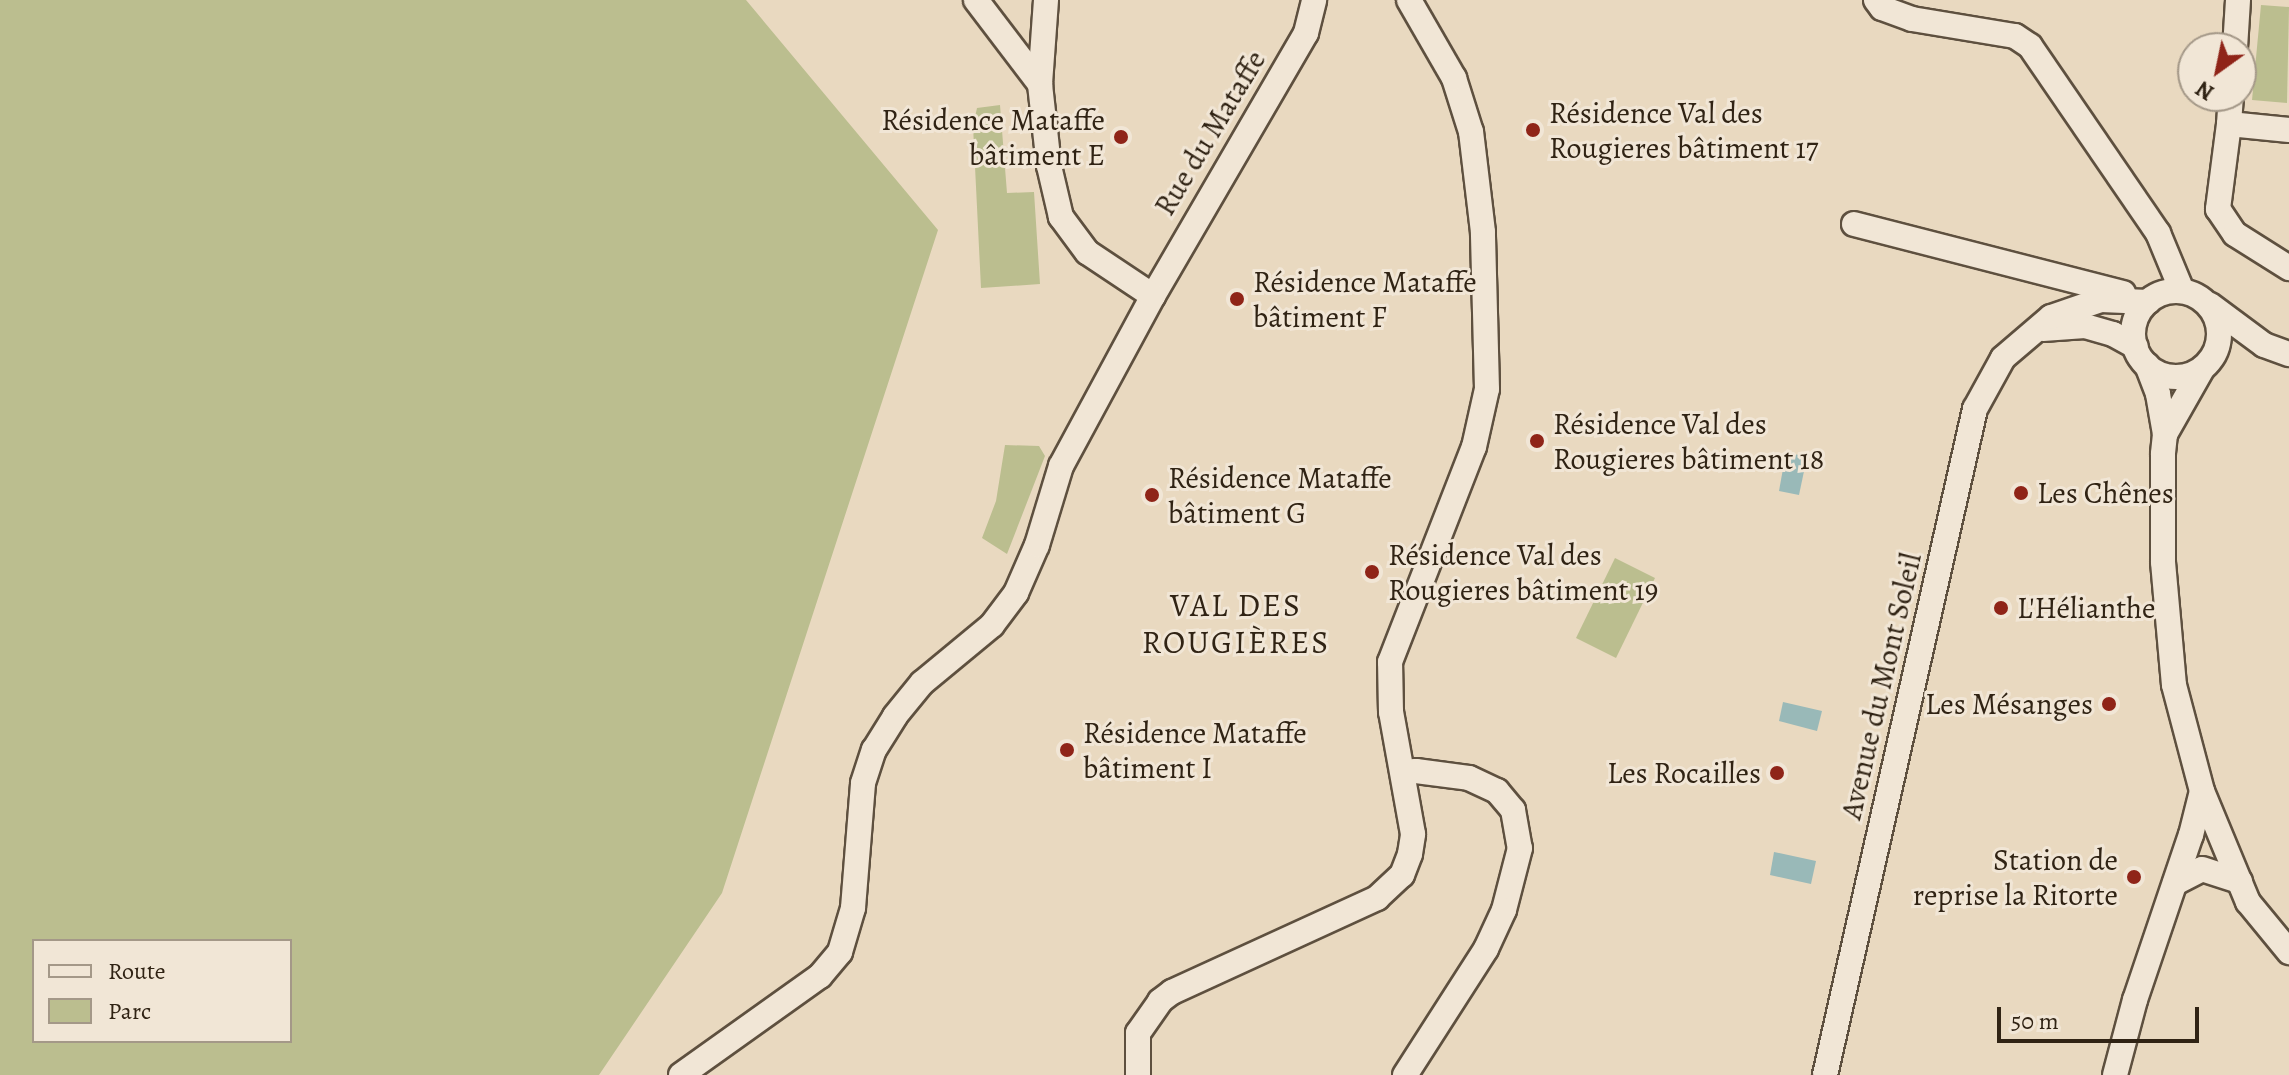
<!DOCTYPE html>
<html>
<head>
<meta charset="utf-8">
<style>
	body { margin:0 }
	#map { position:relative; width:2289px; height:1075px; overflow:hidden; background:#e9d9c0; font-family:Alegreya,serif }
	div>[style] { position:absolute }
	.green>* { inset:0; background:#bbbe8f }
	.water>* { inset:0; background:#99b9b8 }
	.roads { filter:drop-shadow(2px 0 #5e503f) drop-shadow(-2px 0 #5e503f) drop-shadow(0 2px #5e503f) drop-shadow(0 -2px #5e503f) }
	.street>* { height:24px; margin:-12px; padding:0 12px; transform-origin:12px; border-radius:12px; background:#f1e6d6 }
	.street>.ring { margin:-12px; padding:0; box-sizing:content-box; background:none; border:24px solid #f1e6d6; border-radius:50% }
	.dots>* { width:22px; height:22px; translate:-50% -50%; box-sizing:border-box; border:4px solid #f1e6d6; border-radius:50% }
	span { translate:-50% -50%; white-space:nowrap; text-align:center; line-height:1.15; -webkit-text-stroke:6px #f1e6d6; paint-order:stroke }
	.poi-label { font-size:30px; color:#302314 }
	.left { translate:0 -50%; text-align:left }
	.right { translate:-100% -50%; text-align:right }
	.street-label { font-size:30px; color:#302314 }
	.neighbourhood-label { font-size:32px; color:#302314; letter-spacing:2px }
	.legend { position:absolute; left:32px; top:939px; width:260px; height:104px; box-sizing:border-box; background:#f1e6d6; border:2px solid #a49888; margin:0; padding:10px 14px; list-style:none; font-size:24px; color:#302314 }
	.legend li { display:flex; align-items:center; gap:16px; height:40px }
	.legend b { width:40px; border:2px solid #a49888 }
	.north { position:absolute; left:2177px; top:32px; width:80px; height:80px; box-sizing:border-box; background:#f1e6d6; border:2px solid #a49888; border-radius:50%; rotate:213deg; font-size:22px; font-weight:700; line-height:32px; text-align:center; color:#302314 }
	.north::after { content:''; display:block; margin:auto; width:28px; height:36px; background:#8f2418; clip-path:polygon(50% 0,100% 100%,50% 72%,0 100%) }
	.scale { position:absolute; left:1997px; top:1007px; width:202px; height:36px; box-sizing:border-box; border:4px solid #302314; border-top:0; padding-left:10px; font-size:24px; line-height:28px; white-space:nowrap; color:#302314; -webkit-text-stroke:6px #f1e6d6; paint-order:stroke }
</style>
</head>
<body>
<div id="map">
	<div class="green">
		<div style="clip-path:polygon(evenodd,0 0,746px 0,938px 230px,722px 893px,599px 1075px,0 1075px,0 0,34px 941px,290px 941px,290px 1041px,34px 1041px,34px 941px)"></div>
		<div style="clip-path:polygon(2261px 5px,2289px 7px,2287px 103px,2252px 100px)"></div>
		<div style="clip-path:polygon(1000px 105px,1007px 193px,1034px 192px,1040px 284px,981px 288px,973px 126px,977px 108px)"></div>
		<div style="clip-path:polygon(1005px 445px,1039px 446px,1045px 456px,1007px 554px,982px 538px,996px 501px)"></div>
		<div style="clip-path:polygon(1615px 558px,1655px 578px,1616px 658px,1576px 638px)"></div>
	</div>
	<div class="water">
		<div style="clip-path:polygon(1786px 452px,1807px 457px,1799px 495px,1779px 491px)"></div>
		<div style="clip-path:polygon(1783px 702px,1822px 711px,1817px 731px,1779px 721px)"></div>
		<div style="clip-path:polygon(1774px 852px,1816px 861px,1811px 884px,1770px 875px)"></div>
	</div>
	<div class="roads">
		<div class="street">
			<div style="left:976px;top:0;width:106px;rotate:52.7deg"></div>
			<div style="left:1876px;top:0;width:10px;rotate:53deg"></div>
			<div style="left:1882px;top:8px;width:32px;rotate:20deg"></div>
			<div style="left:1912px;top:19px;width:104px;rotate:9.4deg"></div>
			<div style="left:2015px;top:36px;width:18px;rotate:34deg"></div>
			<div style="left:2030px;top:46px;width:227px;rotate:55.6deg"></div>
			<div style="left:2158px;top:233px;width:63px;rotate:67.5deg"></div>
			<div style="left:2235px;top:48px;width:48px;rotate:-86.4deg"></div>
			<div style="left:2229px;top:124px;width:28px;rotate:-86deg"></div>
			<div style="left:2289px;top:130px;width:60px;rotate:-174.3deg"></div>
			<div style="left:2229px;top:124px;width:86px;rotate:97.4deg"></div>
			<div style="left:2218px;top:209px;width:30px;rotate:56deg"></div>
			<div style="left:2235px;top:234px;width:64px;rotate:32.2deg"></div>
			<div style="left:1854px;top:224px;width:278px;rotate:14.4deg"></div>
			<div class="ring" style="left:2133px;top:291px;width:62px;height:62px"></div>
			<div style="left:1153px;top:296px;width:304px;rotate:-59.8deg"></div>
			<div style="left:1306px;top:33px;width:34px;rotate:-76deg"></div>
			<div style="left:2210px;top:305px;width:67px;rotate:36.5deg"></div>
			<div style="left:2264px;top:345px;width:27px;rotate:20deg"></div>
			<div style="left:2043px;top:329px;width:42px;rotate:-4.1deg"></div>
			<div style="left:2085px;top:326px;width:29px;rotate:16deg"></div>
			<div style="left:2113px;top:334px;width:26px;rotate:29deg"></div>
			<div style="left:2147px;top:365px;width:31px;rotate:69deg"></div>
			<div style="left:2158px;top:394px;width:41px;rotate:80.1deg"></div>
			<div style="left:2202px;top:369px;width:75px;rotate:119.6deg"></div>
			<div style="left:2165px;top:434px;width:20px;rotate:96deg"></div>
			<div style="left:2163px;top:454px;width:108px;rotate:90deg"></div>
			<div style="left:2163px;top:562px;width:123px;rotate:84.9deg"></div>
			<div style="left:2174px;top:685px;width:110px;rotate:75.2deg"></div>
			<div style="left:2202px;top:791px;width:120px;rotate:67.5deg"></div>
			<div style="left:2248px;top:902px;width:65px;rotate:50.6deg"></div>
			<div style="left:1403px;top:773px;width:13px;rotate:-9deg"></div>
			<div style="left:1416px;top:771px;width:53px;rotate:7.5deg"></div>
			<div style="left:1469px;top:778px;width:31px;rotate:25deg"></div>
			<div style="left:1497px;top:791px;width:25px;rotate:50deg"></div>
			<div style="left:1513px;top:810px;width:39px;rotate:80deg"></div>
			<div style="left:1520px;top:848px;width:64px;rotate:104.5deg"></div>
			<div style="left:1504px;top:910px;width:43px;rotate:114.8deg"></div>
			<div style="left:1486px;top:949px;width:150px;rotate:122.7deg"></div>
			<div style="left:2175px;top:883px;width:30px;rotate:-27deg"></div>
			<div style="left:2202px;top:869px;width:40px;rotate:18deg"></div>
			<div style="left:681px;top:1075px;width:171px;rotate:-35.5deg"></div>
			<div style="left:820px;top:976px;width:31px;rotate:-50deg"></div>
			<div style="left:840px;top:952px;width:46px;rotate:-73.5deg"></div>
			<div style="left:853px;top:908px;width:125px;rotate:-85.4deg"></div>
			<div style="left:863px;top:783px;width:35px;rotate:-72deg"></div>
			<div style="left:874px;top:750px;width:40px;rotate:-58deg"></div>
			<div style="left:895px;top:716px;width:43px;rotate:-50.7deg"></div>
			<div style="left:922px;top:683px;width:91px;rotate:-39.6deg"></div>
			<div style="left:992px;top:625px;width:40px;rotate:-53deg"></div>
			<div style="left:1016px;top:593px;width:52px;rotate:-66.4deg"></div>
			<div style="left:1037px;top:545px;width:83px;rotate:-73.1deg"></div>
			<div style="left:1061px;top:466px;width:193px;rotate:-61.6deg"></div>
			<div style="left:1153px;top:296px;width:79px;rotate:-146.3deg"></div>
			<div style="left:1087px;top:252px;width:44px;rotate:-126.6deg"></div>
			<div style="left:1061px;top:217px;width:52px;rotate:-103.2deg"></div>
			<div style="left:1049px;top:166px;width:82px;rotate:-96.3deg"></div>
			<div style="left:1040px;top:84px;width:84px;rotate:-85.9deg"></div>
			<div style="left:1138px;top:1075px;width:42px;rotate:-90deg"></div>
			<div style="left:1138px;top:1033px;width:39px;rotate:-55deg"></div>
			<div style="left:1160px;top:1001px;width:15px;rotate:-37deg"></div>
			<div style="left:1172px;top:992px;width:226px;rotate:-24.6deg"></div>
			<div style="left:1377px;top:898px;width:34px;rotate:-43deg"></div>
			<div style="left:1402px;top:875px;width:22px;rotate:-69deg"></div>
			<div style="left:1410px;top:854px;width:20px;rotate:-81deg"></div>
			<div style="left:1413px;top:834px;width:124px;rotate:-100.2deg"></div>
			<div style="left:1391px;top:712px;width:50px;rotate:-91.1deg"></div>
			<div style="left:1390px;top:662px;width:231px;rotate:-68.7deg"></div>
			<div style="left:1474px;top:447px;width:59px;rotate:-77.4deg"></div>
			<div style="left:1487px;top:389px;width:157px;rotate:-91.5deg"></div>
			<div style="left:1483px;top:232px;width:101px;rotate:-96.8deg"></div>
			<div style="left:1471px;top:132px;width:57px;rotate:-107.5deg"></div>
			<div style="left:1454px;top:78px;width:90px;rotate:-120deg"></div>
			<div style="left:1825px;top:1075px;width:683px;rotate:-77.31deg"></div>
			<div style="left:1975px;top:409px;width:58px;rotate:-61.2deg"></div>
			<div style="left:2003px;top:358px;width:63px;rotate:-40.5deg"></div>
			<div style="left:2051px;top:317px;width:53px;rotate:-18.8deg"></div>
			<div style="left:2101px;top:300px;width:47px;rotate:2.4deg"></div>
			<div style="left:2115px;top:1075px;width:78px;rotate:-75.1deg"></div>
			<div style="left:2135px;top:1000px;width:174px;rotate:-71.3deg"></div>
			<div style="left:2191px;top:835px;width:45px;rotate:-76deg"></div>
		</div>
	</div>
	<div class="dots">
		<div style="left:1533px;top:130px;background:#8f2418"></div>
		<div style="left:1121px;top:137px;background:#8f2418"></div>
		<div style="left:1237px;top:299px;background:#8f2418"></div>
		<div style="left:1537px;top:441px;background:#8f2418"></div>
		<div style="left:2021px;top:493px;background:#8f2418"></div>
		<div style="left:1152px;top:495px;background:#8f2418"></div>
		<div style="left:1372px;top:572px;background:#8f2418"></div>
		<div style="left:2001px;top:608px;background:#8f2418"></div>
		<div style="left:2109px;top:704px;background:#8f2418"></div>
		<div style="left:1067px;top:750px;background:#8f2418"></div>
		<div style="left:1777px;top:773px;background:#8f2418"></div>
		<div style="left:2134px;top:877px;background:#8f2418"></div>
	</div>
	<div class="poi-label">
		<span class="left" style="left:1549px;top:130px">Résidence Val des<br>Rougieres bâtiment 17</span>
		<span class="right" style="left:1105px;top:137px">Résidence Mataffe<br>bâtiment E</span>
		<span class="left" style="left:1253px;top:299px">Résidence Mataffe<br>bâtiment F</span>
		<span class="left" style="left:1553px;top:441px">Résidence Val des<br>Rougieres bâtiment 18</span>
		<span class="left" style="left:1168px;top:495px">Résidence Mataffe<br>bâtiment G</span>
		<span class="left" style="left:2037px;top:493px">Les Chênes</span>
		<span class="left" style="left:1388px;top:572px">Résidence Val des<br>Rougieres bâtiment 19</span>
		<span class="left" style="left:2017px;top:608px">L'Hélianthe</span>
		<span class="right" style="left:2093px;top:704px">Les Mésanges</span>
		<span class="left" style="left:1083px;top:750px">Résidence Mataffe<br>bâtiment I</span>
		<span class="right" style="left:1761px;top:773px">Les Rocailles</span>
		<span class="right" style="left:2118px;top:877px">Station de<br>reprise la Ritorte</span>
	</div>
	<div class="street-label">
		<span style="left:1210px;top:133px;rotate:-59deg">Rue du Mataffe</span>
		<span style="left:1881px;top:686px;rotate:-77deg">Avenue du Mont Soleil</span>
	</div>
	<div class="neighbourhood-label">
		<span style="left:1236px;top:624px">VAL DES<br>ROUGIÈRES</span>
	</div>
	<ul class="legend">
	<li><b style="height:10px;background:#f1e6d6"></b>Route</li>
	<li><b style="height:22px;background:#bbbe8f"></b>Parc</li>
	</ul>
	<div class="north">N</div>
	<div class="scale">50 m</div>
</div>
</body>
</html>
